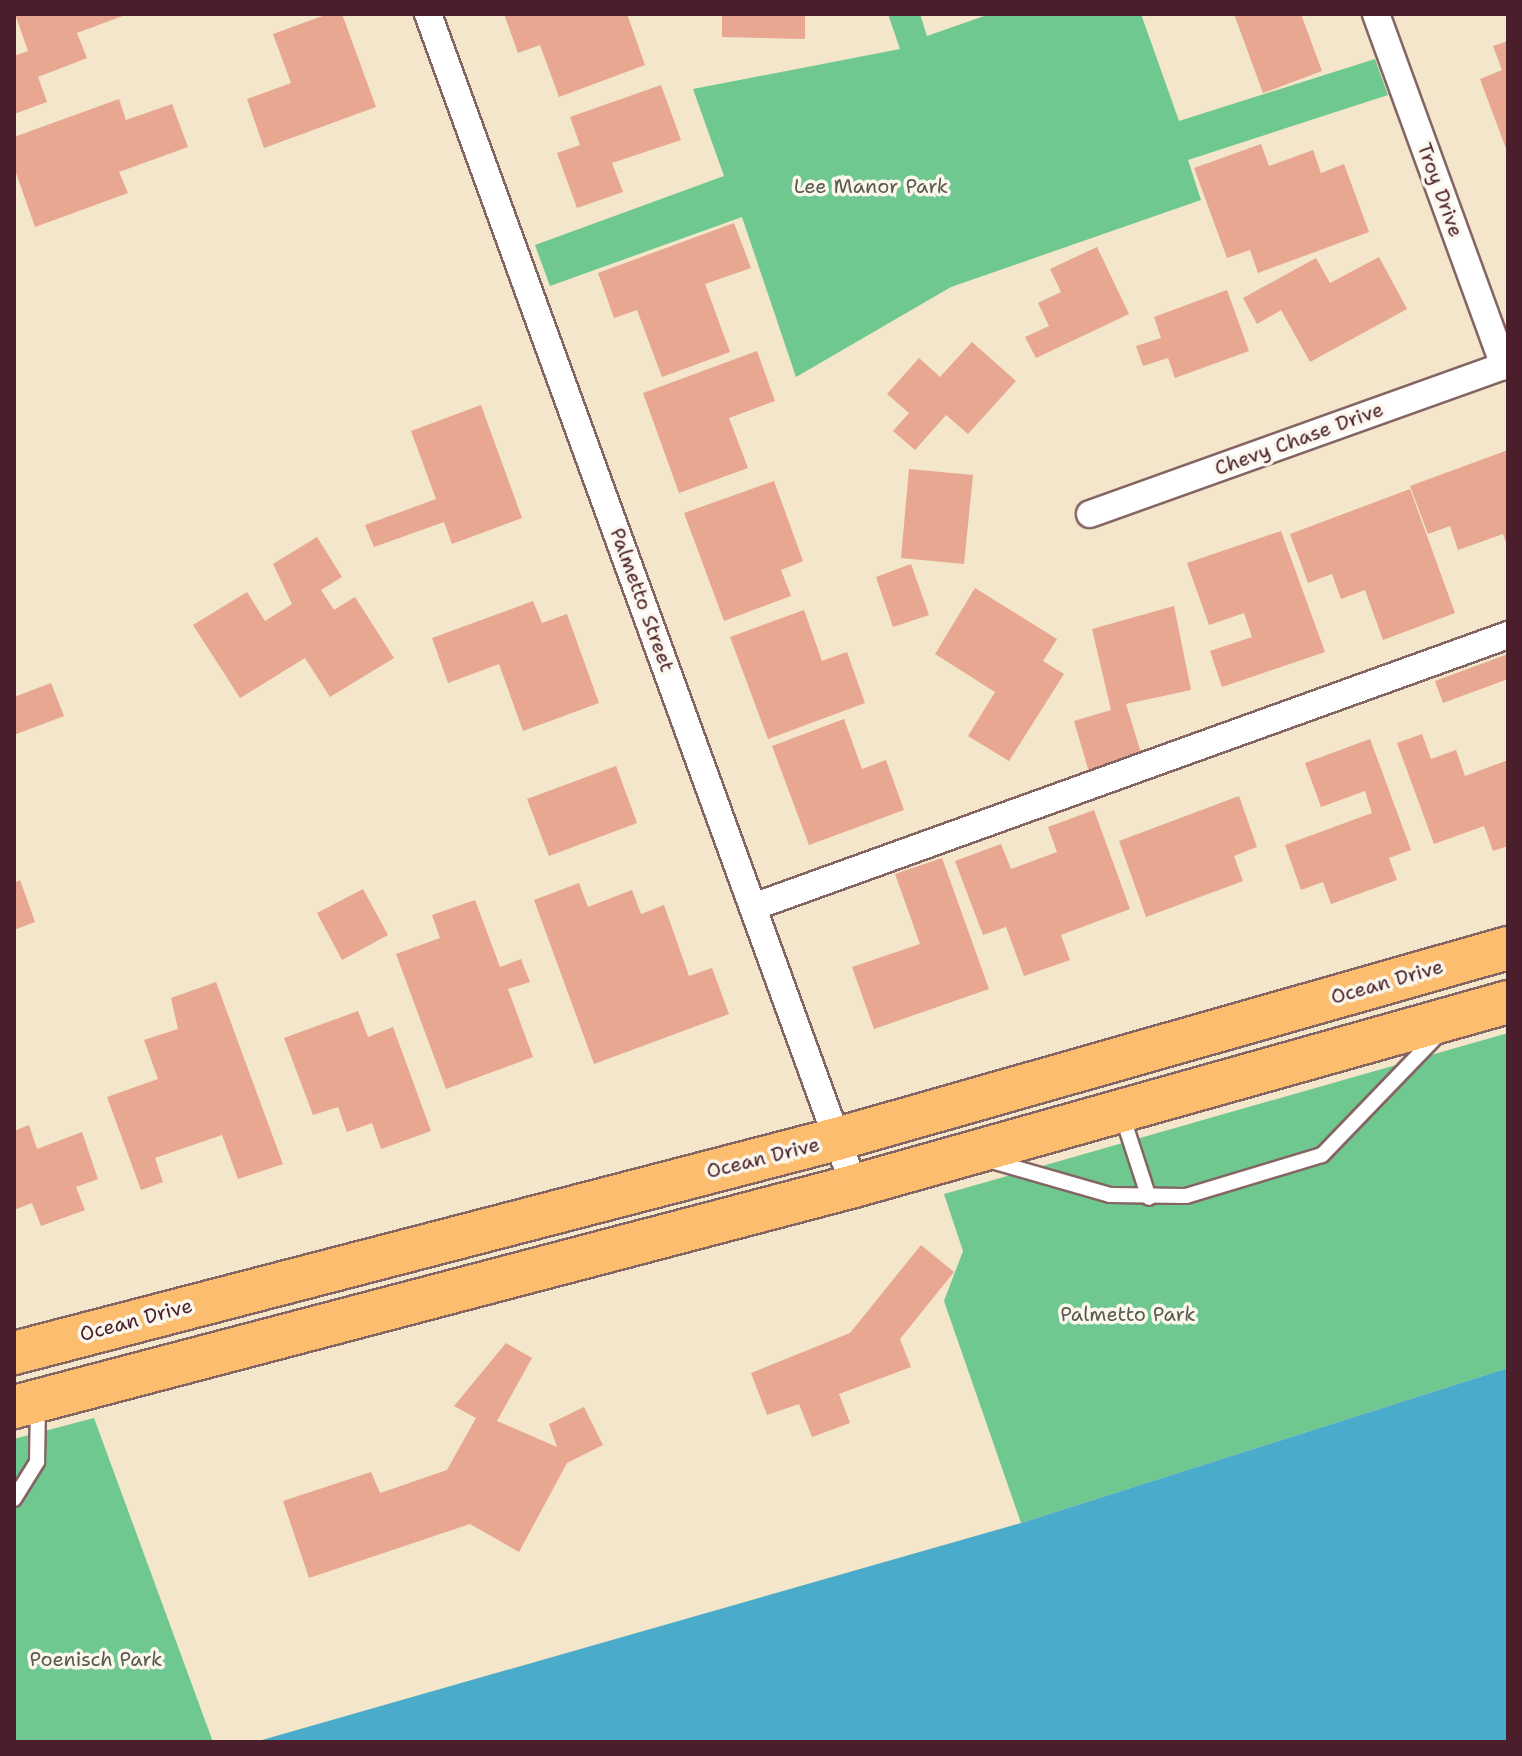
<!DOCTYPE html>
<html>
<head>
<meta charset="utf-8">
<style>
	body { margin:0 }
	#map { position:relative; width:1522px; height:1756px; overflow:hidden; background:#f3e6cb; font-family:"Shantell Sans",sans-serif }
	div>[style] { position:absolute }
	.green>* { inset:0; background:#6fc88f }
	.water>* { inset:0; background:#4babca }
	.building>* { inset:0; background:#e7a790 }
	.roads { filter:drop-shadow(2px 0 #856563) drop-shadow(-2px 0 #856563) drop-shadow(0 2px #856563) drop-shadow(0 -2px #856563) }
	.lane>* { height:14px; margin:-7px; padding:0 7px; transform-origin:7px; border-radius:7px; background:#fff }
	.street>* { height:26px; margin:-13px; padding:0 13px; transform-origin:13px; border-radius:13px; background:#fff }
	.primary>* { height:42px; margin:-21px; padding:0 21px; transform-origin:21px; border-radius:21px; background:#fcbd6f }
	span { translate:-50% -50%; white-space:nowrap; text-align:center; line-height:1.15; -webkit-text-stroke:7px #fbf7ec; paint-order:stroke }
	.park-label { font-size:20px; color:#575a4e }
	.street-label { font-size:20px; color:#4a1f2b }
	.frame { position:absolute; inset:0; border:16px solid #4a1f2b; pointer-events:none }
</style>
</head>
<body>
<div id="map">
	<div class="green">
		<div style="clip-path:polygon(888px 14px,920px 14px,927px 36px,990px 14px,1141px 14px,1179px 121px,1375px 59px,1388px 95px,1188px 160px,1201px 200px,951px 287px,796px 377px,742px 217px,550px 286px,535px 245px,724px 176px,693px 89px,900px 49px)"></div>
		<div style="clip-path:polygon(1508px 1033px,1508px 1368px,1021px 1523px,944px 1301px,963px 1251px,944px 1194px)"></div>
		<div style="clip-path:polygon(94px 1418px,213px 1742px,14px 1742px,14px 1439px)"></div>
	</div>
	<div class="water">
		<div style="clip-path:polygon(1508px 1368px,1508px 1742px,255px 1742px,1021px 1523px)"></div>
	</div>
	<div class="building">
		<div style="clip-path:polygon(15px 14px,128px 14px,77px 33px,87px 58px,38px 77px,47px 102px,14px 114px,14px 56px,28px 51px)"></div>
		<div style="clip-path:polygon(328px 14px,342px 14px,376px 107px,264px 148px,247px 99px,291px 83px,273px 34px)"></div>
		<div style="clip-path:polygon(504px 14px,627px 14px,645px 65px,559px 97px,540px 45px,518px 53px)"></div>
		<div style="clip-path:polygon(722px 14px,805px 14px,805px 39px,722px 37px)"></div>
		<div style="clip-path:polygon(1234px 14px,1301px 14px,1322px 71px,1263px 93px)"></div>
		<div style="clip-path:polygon(1508px 41px,1508px 154px,1480px 79px,1502px 70px,1493px 46px)"></div>
		<div style="clip-path:polygon(661px 85px,681px 140px,612px 163px,623px 192px,577px 208px,557px 153px,580px 145px,570px 117px)"></div>
		<div style="clip-path:polygon(119px 99px,126px 120px,172px 104px,188px 147px,119px 172px,128px 193px,35px 227px,14px 167px,14px 137px)"></div>
		<div style="clip-path:polygon(1261px 144px,1269px 166px,1313px 150px,1321px 173px,1344px 164px,1369px 232px,1258px 273px,1250px 250px,1227px 258px,1194px 168px)"></div>
		<div style="clip-path:polygon(734px 223px,751px 268px,705px 284px,730px 352px,662px 377px,637px 310px,614px 318px,598px 273px)"></div>
		<div style="clip-path:polygon(1097px 247px,1129px 314px,1036px 358px,1025px 337px,1049px 326px,1038px 303px,1061px 292px,1050px 269px)"></div>
		<div style="clip-path:polygon(1379px 257px,1407px 309px,1310px 362px,1281px 310px,1257px 324px,1243px 298px,1316px 258px,1330px 283px)"></div>
		<div style="clip-path:polygon(1227px 290px,1249px 351px,1175px 378px,1168px 358px,1143px 366px,1136px 346px,1161px 338px,1154px 317px)"></div>
		<div style="clip-path:polygon(972px 342px,1016px 381px,968px 434px,946px 415px,915px 450px,893px 431px,909px 413px,887px 394px,919px 358px,940px 377px)"></div>
		<div style="clip-path:polygon(757px 351px,775px 401px,729px 418px,748px 468px,679px 493px,643px 393px)"></div>
		<div style="clip-path:polygon(481px 405px,522px 518px,452px 544px,444px 522px,374px 547px,365px 525px,436px 499px,411px 431px)"></div>
		<div style="clip-path:polygon(1508px 450px,1508px 548px,1503px 534px,1458px 550px,1450px 526px,1428px 534px,1410px 486px)"></div>
		<div style="clip-path:polygon(909px 469px,973px 475px,964px 564px,901px 558px)"></div>
		<div style="clip-path:polygon(774px 481px,803px 561px,781px 570px,791px 596px,724px 621px,684px 513px)"></div>
		<div style="clip-path:polygon(1410px 489px,1455px 613px,1383px 640px,1365px 590px,1341px 599px,1332px 574px,1308px 583px,1290px 534px)"></div>
		<div style="clip-path:polygon(1281px 531px,1325px 652px,1222px 687px,1210px 651px,1252px 637px,1244px 613px,1209px 625px,1187px 563px)"></div>
		<div style="clip-path:polygon(317px 537px,342px 577px,321px 590px,334px 610px,355px 597px,394px 658px,330px 697px,305px 658px,240px 698px,193px 625px,247px 592px,265px 621px,292px 604px,273px 564px)"></div>
		<div style="clip-path:polygon(911px 564px,929px 615px,893px 627px,876px 577px)"></div>
		<div style="clip-path:polygon(975px 588px,1057px 639px,1043px 661px,1064px 674px,1009px 761px,968px 736px,995px 692px,935px 654px)"></div>
		<div style="clip-path:polygon(533px 601px,542px 623px,567px 614px,599px 703px,523px 731px,499px 664px,448px 683px,432px 638px)"></div>
		<div style="clip-path:polygon(1174px 606px,1191px 690px,1126px 704px,1142px 756px,1089px 772px,1074px 721px,1111px 710px,1092px 629px)"></div>
		<div style="clip-path:polygon(804px 610px,822px 661px,847px 652px,865px 703px,768px 739px,730px 637px)"></div>
		<div style="clip-path:polygon(1508px 654px,1508px 679px,1443px 703px,1435px 681px)"></div>
		<div style="clip-path:polygon(51px 683px,64px 716px,14px 735px,14px 697px)"></div>
		<div style="clip-path:polygon(844px 719px,862px 769px,886px 760px,904px 810px,809px 845px,772px 746px)"></div>
		<div style="clip-path:polygon(1422px 734px,1431px 759px,1456px 750px,1465px 776px,1508px 760px,1508px 846px,1493px 851px,1484px 826px,1434px 844px,1397px 743px)"></div>
		<div style="clip-path:polygon(1370px 739px,1411px 850px,1389px 858px,1397px 880px,1331px 904px,1323px 882px,1301px 890px,1285px 845px,1372px 813px,1365px 791px,1321px 807px,1305px 763px)"></div>
		<div style="clip-path:polygon(616px 766px,637px 823px,549px 856px,527px 799px)"></div>
		<div style="clip-path:polygon(1239px 796px,1257px 847px,1234px 856px,1243px 881px,1146px 917px,1119px 841px)"></div>
		<div style="clip-path:polygon(1094px 810px,1130px 909px,1061px 935px,1070px 960px,1024px 976px,1006px 927px,983px 935px,955px 861px,1001px 844px,1011px 869px,1057px 852px,1048px 827px)"></div>
		<div style="clip-path:polygon(942px 858px,989px 989px,874px 1029px,852px 967px,920px 944px,895px 874px)"></div>
		<div style="clip-path:polygon(20px 880px,35px 922px,14px 930px,14px 883px)"></div>
		<div style="clip-path:polygon(579px 883px,588px 907px,632px 890px,641px 914px,664px 905px,689px 976px,712px 968px,729px 1014px,594px 1064px,534px 900px)"></div>
		<div style="clip-path:polygon(363px 889px,388px 935px,342px 960px,317px 913px)"></div>
		<div style="clip-path:polygon(475px 900px,500px 967px,521px 959px,530px 982px,508px 989px,533px 1057px,446px 1089px,396px 954px,440px 938px,432px 915px)"></div>
		<div style="clip-path:polygon(216px 982px,283px 1164px,238px 1179px,222px 1135px,155px 1158px,163px 1182px,141px 1190px,107px 1097px,158px 1079px,144px 1040px,178px 1029px,171px 998px)"></div>
		<div style="clip-path:polygon(358px 1011px,368px 1037px,393px 1027px,431px 1131px,381px 1149px,372px 1123px,347px 1132px,338px 1107px,313px 1115px,284px 1038px)"></div>
		<div style="clip-path:polygon(29px 1125px,37px 1149px,82px 1132px,98px 1179px,76px 1187px,85px 1210px,41px 1226px,32px 1203px,14px 1210px,14px 1131px)"></div>
		<div style="clip-path:polygon(921px 1245px,954px 1272px,900px 1339px,911px 1367px,839px 1394px,850px 1423px,812px 1437px,799px 1404px,767px 1415px,751px 1373px,850px 1333px)"></div>
		<div style="clip-path:polygon(506px 1343px,532px 1358px,497px 1421px,557px 1447px,549px 1424px,584px 1407px,603px 1445px,567px 1463px,519px 1552px,470px 1524px,309px 1578px,283px 1501px,371px 1472px,380px 1493px,447px 1470px,476px 1418px,454px 1406px)"></div>
	</div>
	<div class="roads">
		<div class="lane">
			<div style="left:1122px;top:1115px;width:87px;rotate:72deg"></div>
			<div style="left:988px;top:1160px;width:127px;rotate:16deg"></div>
			<div style="left:1110px;top:1195px;width:76px;rotate:0.8deg"></div>
			<div style="left:1186px;top:1196px;width:142px;rotate:-16.8deg"></div>
			<div style="left:1322px;top:1155px;width:170px;rotate:-46deg"></div>
			<div style="left:14px;top:1499px;width:44px;rotate:-58.1deg"></div>
			<div style="left:37px;top:1462px;width:59px;rotate:-89deg"></div>
		</div>
		<div class="street">
			<div style="left:428px;top:14px;width:1247px;rotate:70.02deg"></div>
			<div style="left:1376px;top:14px;width:375px;rotate:70deg"></div>
			<div style="left:1090px;top:514px;width:444px;rotate:-19.7deg"></div>
			<div style="left:753px;top:907px;width:803px;rotate:-19.81deg"></div>
		</div>
		<div class="primary">
			<div style="left:14px;top:1353px;width:850px;rotate:-14.58deg"></div>
			<div style="left:837px;top:1139px;width:698px;rotate:-15.89deg"></div>
			<div style="left:14px;top:1407px;width:869px;rotate:-14.74deg"></div>
			<div style="left:854px;top:1186px;width:679px;rotate:-15.71deg"></div>
		</div>
	</div>
	<div class="park-label">
		<span style="left:871px;top:186px">Lee Manor Park</span>
		<span style="left:1128px;top:1314px">Palmetto Park</span>
		<span style="left:96px;top:1659px">Poenisch Park</span>
	</div>
	<div class="street-label">
		<span style="left:1440px;top:190px;rotate:70deg">Troy Drive</span>
		<span style="left:1299px;top:439px;rotate:-20deg">Chevy Chase Drive</span>
		<span style="left:642px;top:600px;rotate:70deg">Palmetto Street</span>
		<span style="left:1387px;top:982px;rotate:-16deg">Ocean Drive</span>
		<span style="left:763px;top:1158px;rotate:-14deg">Ocean Drive</span>
		<span style="left:136px;top:1320px;rotate:-15deg">Ocean Drive</span>
	</div>
	<div class="frame"></div>
</div>
</body>
</html>
